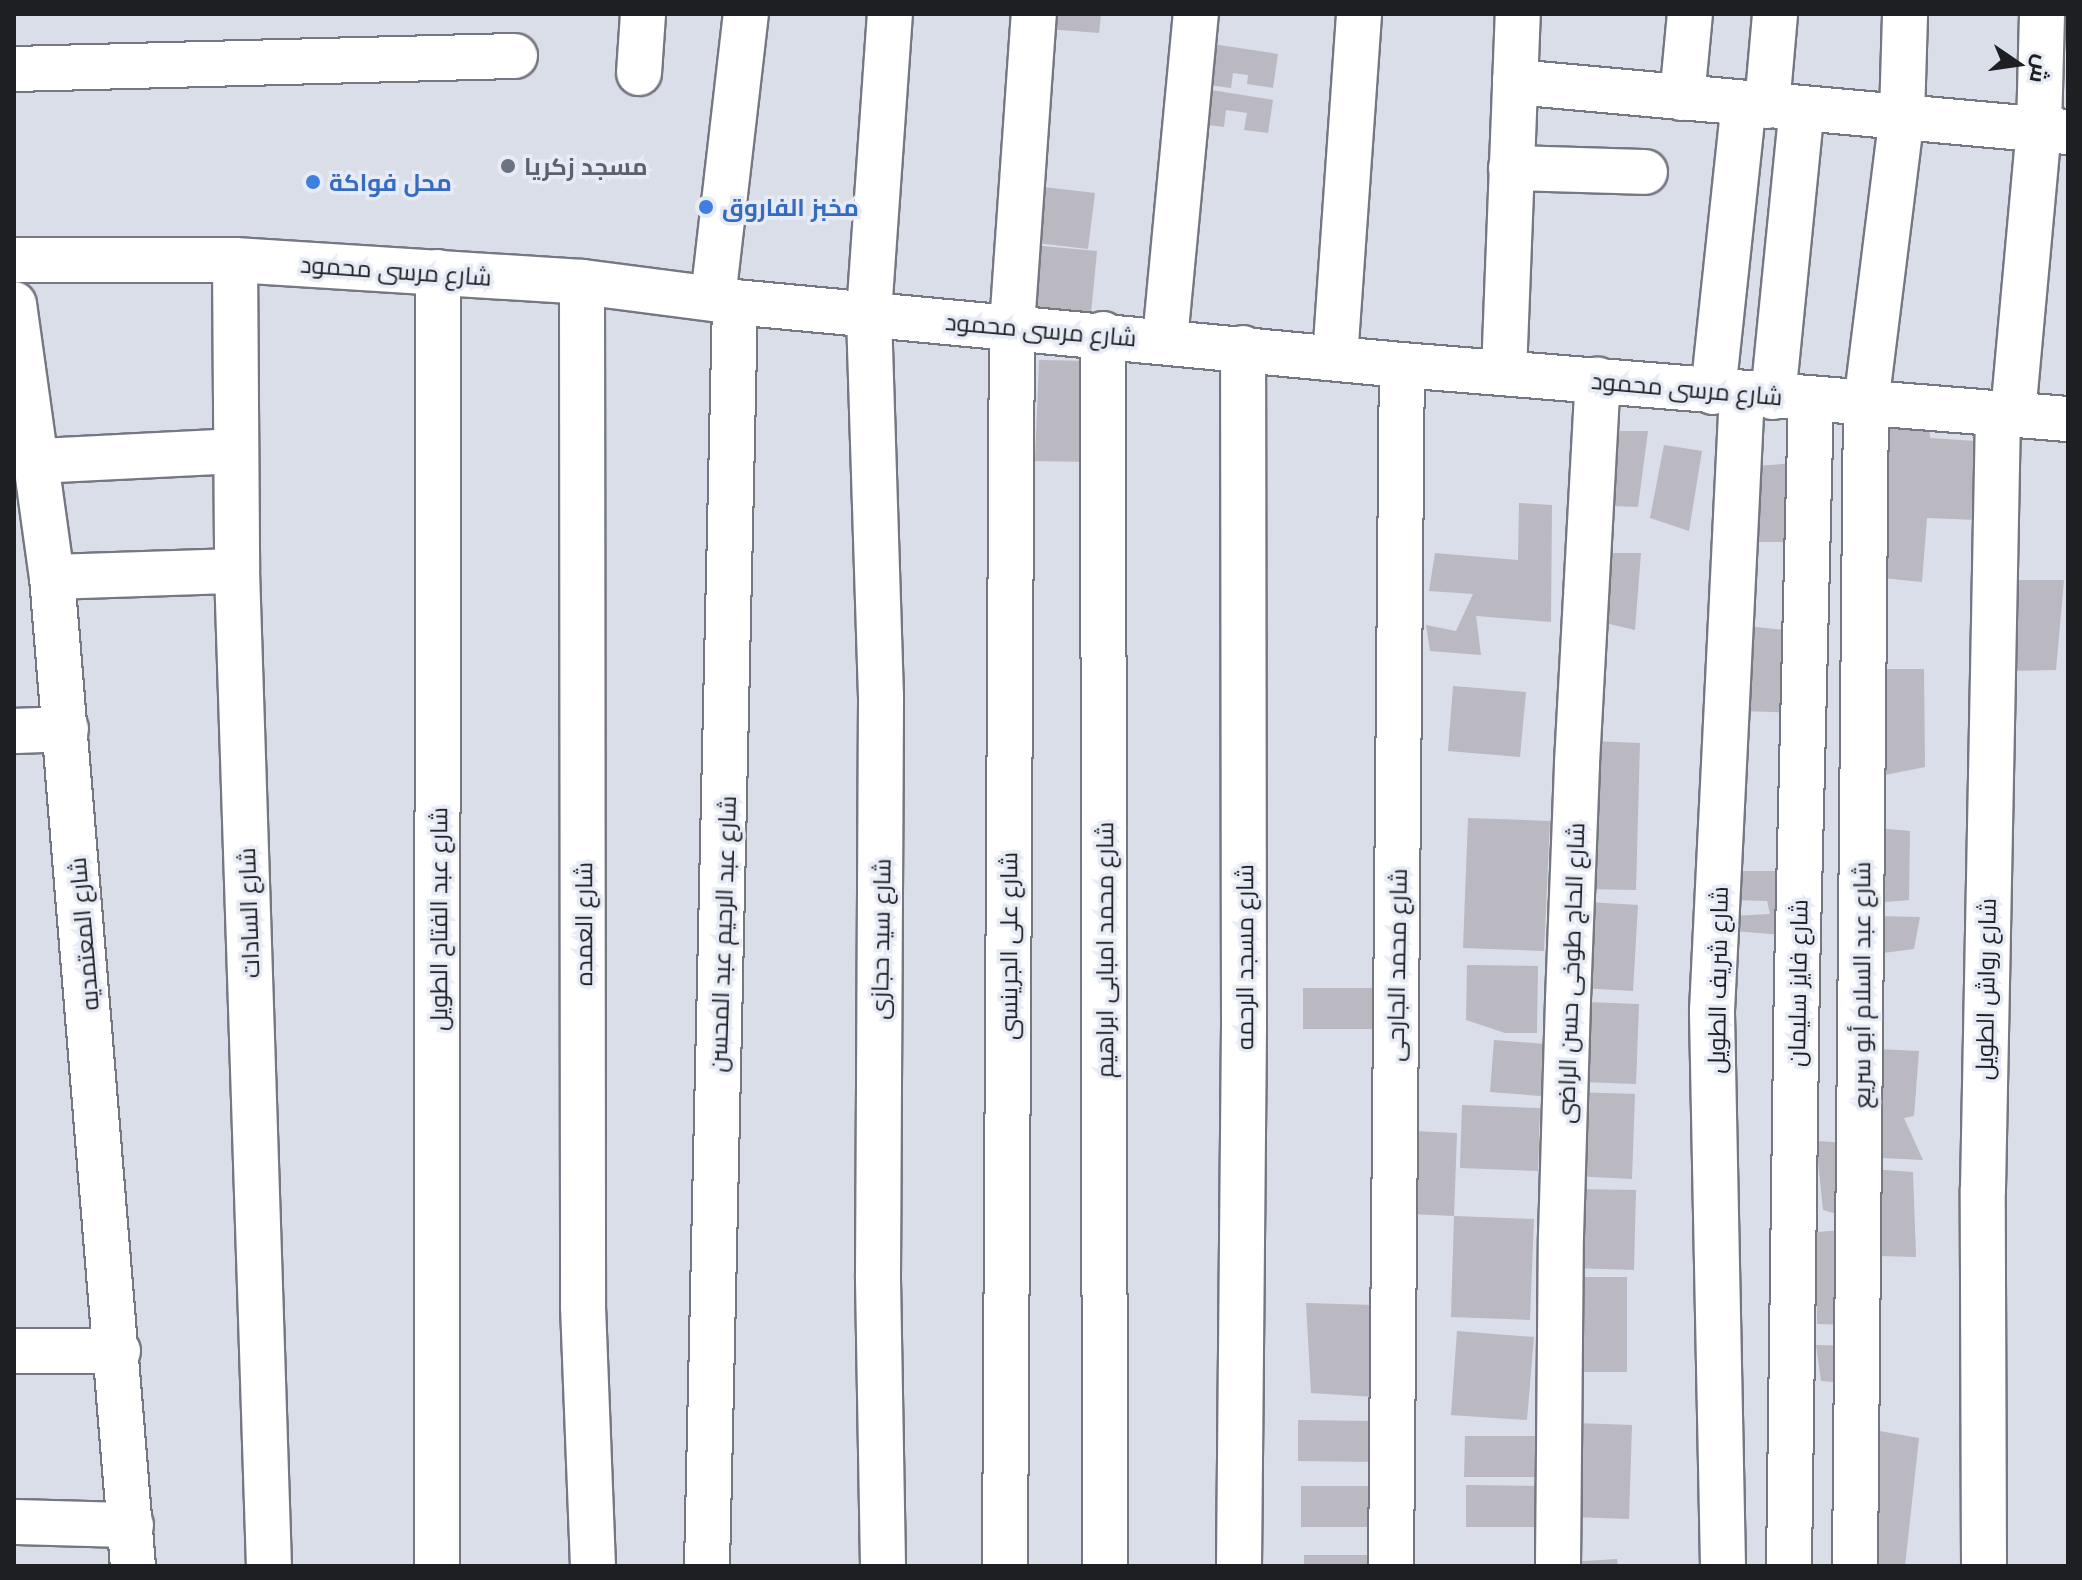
<!DOCTYPE html>
<html>
<head>
<meta charset="utf-8">
<style>
	body { margin:0 }
	#map { position:relative; width:2082px; height:1580px; overflow:hidden; background:#dadee8; font-family:"Open Sans",Cairo,sans-serif }
	div>[style] { position:absolute }
	.building>* { inset:0; background:#bab8c1 }
	.roads { filter:drop-shadow(2px 0 #757881) drop-shadow(-2px 0 #757881) drop-shadow(0 2px #757881) drop-shadow(0 -2px #757881) }
	.minor>* { height:44px; margin:-22px; padding:0 22px; transform-origin:22px; border-radius:22px; background:#fff }
	.dots>* { width:22px; height:22px; translate:-50% -50%; box-sizing:border-box; border:4px solid #e7ebf5; border-radius:50% }
	span { translate:-50% -50%; white-space:nowrap; text-align:center; line-height:1.15; -webkit-text-stroke:7px #e7ebf5; paint-order:stroke }
	.worship-label { font-size:24px; color:#5b616d; font-weight:700 }
	.left { translate:0 -50%; text-align:left }
	.shop-label { font-size:24px; color:#366cbe; font-weight:700 }
	.street-label { font-size:24px; color:#1d1f22 }
	.frame { position:absolute; inset:0; border:16px solid #1d1f22; pointer-events:none }
	.north { position:absolute; left:1978px; top:24px; width:80px; height:80px; -webkit-text-stroke:6px #e7ebf5; paint-order:stroke; rotate:103deg; font-size:22px; font-weight:700; line-height:32px; text-align:center; color:#1d1f22 }
	.north::after { content:''; display:block; margin:auto; width:28px; height:36px; background:#1d1f22; clip-path:polygon(50% 0,100% 100%,50% 72%,0 100%) }
</style>
</head>
<body>
<div id="map">
	<div class="building">
		<div style="clip-path:polygon(1037px 14px,1101px 14px,1099px 33px,1035px 28px)"></div>
		<div style="clip-path:polygon(1200px 42px,1278px 54px,1273px 88px,1247px 84px,1248px 75px,1233px 73px,1231px 88px,1194px 83px)"></div>
		<div style="clip-path:polygon(1199px 88px,1273px 100px,1268px 133px,1244px 130px,1247px 113px,1226px 110px,1224px 127px,1193px 123px)"></div>
		<div style="clip-path:polygon(1035px 186px,1095px 193px,1088px 249px,1028px 242px)"></div>
		<div style="clip-path:polygon(1032px 245px,1097px 251px,1090px 324px,1025px 318px)"></div>
		<div style="clip-path:polygon(1039px 360px,1090px 361px,1087px 462px,1035px 461px)"></div>
		<div style="clip-path:polygon(1884px 422px,1929px 423px,1930px 438px,1975px 441px,1978px 520px,1927px 518px,1922px 582px,1882px 578px)"></div>
		<div style="clip-path:polygon(1608px 431px,1648px 431px,1638px 507px,1609px 506px)"></div>
		<div style="clip-path:polygon(1664px 445px,1702px 451px,1689px 531px,1650px 518px)"></div>
		<div style="clip-path:polygon(1796px 463px,1789px 542px,1754px 542px,1755px 466px)"></div>
		<div style="clip-path:polygon(1519px 503px,1552px 505px,1551px 622px,1476px 616px,1481px 655px,1430px 651px,1426px 625px,1456px 631px,1473px 594px,1429px 591px,1435px 553px,1518px 560px)"></div>
		<div style="clip-path:polygon(1610px 553px,1641px 553px,1635px 630px,1605px 623px)"></div>
		<div style="clip-path:polygon(2010px 580px,2064px 580px,2056px 670px,2008px 671px)"></div>
		<div style="clip-path:polygon(1746px 626px,1805px 632px,1803px 713px,1742px 711px)"></div>
		<div style="clip-path:polygon(1878px 669px,1924px 669px,1925px 767px,1880px 776px)"></div>
		<div style="clip-path:polygon(1453px 686px,1526px 692px,1520px 757px,1448px 751px)"></div>
		<div style="clip-path:polygon(1589px 741px,1640px 743px,1636px 890px,1585px 889px)"></div>
		<div style="clip-path:polygon(1468px 818px,1550px 821px,1544px 951px,1463px 948px)"></div>
		<div style="clip-path:polygon(1876px 828px,1910px 831px,1909px 900px,1874px 903px)"></div>
		<div style="clip-path:polygon(1735px 871px,1786px 871px,1783px 935px,1734px 931px,1732px 916px,1770px 914px,1767px 901px,1734px 900px)"></div>
		<div style="clip-path:polygon(1587px 902px,1638px 905px,1633px 991px,1581px 988px)"></div>
		<div style="clip-path:polygon(1875px 916px,1920px 917px,1914px 949px,1875px 954px)"></div>
		<div style="clip-path:polygon(1467px 965px,1538px 966px,1537px 1033px,1505px 1033px,1466px 1020px)"></div>
		<div style="clip-path:polygon(1303px 988px,1380px 988px,1380px 1029px,1303px 1029px)"></div>
		<div style="clip-path:polygon(1586px 1002px,1639px 1004px,1636px 1084px,1583px 1082px)"></div>
		<div style="clip-path:polygon(1494px 1040px,1545px 1044px,1541px 1096px,1490px 1092px)"></div>
		<div style="clip-path:polygon(1877px 1049px,1919px 1051px,1914px 1116px,1904px 1118px,1923px 1160px,1881px 1158px)"></div>
		<div style="clip-path:polygon(1576px 1092px,1635px 1094px,1632px 1179px,1572px 1176px)"></div>
		<div style="clip-path:polygon(1462px 1105px,1540px 1108px,1538px 1171px,1460px 1168px)"></div>
		<div style="clip-path:polygon(1413px 1131px,1457px 1133px,1454px 1216px,1410px 1214px)"></div>
		<div style="clip-path:polygon(1816px 1141px,1849px 1143px,1847px 1217px,1823px 1210px)"></div>
		<div style="clip-path:polygon(1872px 1169px,1913px 1172px,1916px 1257px,1879px 1256px)"></div>
		<div style="clip-path:polygon(1576px 1189px,1636px 1190px,1634px 1270px,1573px 1268px)"></div>
		<div style="clip-path:polygon(1454px 1216px,1534px 1219px,1530px 1320px,1451px 1317px)"></div>
		<div style="clip-path:polygon(1844px 1230px,1845px 1325px,1817px 1324px,1817px 1232px)"></div>
		<div style="clip-path:polygon(1570px 1277px,1627px 1277px,1627px 1372px,1570px 1372px)"></div>
		<div style="clip-path:polygon(1306px 1303px,1375px 1305px,1375px 1397px,1311px 1393px)"></div>
		<div style="clip-path:polygon(1457px 1331px,1534px 1337px,1527px 1420px,1451px 1415px)"></div>
		<div style="clip-path:polygon(1816px 1345px,1859px 1346px,1858px 1384px,1821px 1381px)"></div>
		<div style="clip-path:polygon(1298px 1420px,1376px 1421px,1376px 1462px,1298px 1461px)"></div>
		<div style="clip-path:polygon(1575px 1423px,1632px 1425px,1629px 1519px,1572px 1517px)"></div>
		<div style="clip-path:polygon(1874px 1430px,1919px 1438px,1905px 1566px,1870px 1566px)"></div>
		<div style="clip-path:polygon(1465px 1436px,1542px 1436px,1542px 1477px,1464px 1477px)"></div>
		<div style="clip-path:polygon(1466px 1485px,1544px 1486px,1544px 1527px,1466px 1527px)"></div>
		<div style="clip-path:polygon(1301px 1486px,1379px 1486px,1378px 1527px,1301px 1527px)"></div>
		<div style="clip-path:polygon(1304px 1555px,1381px 1555px,1381px 1566px,1304px 1566px)"></div>
		<div style="clip-path:polygon(1617px 1559px,1618px 1566px,1569px 1566px,1568px 1562px)"></div>
	</div>
	<div class="roads">
		<div class="minor">
			<div style="left:14px;top:69px;width:501px;rotate:-1.49deg"></div>
			<div style="left:639px;top:73px;width:59px;rotate:-86.1deg"></div>
			<div style="left:1515px;top:82px;width:555px;rotate:5.17deg"></div>
			<div style="left:1682px;top:98px;width:84px;rotate:-84.6deg"></div>
			<div style="left:1767px;top:106px;width:92px;rotate:-85deg"></div>
			<div style="left:1511px;top:168px;width:134px;rotate:1.7deg"></div>
			<div style="left:14px;top:260px;width:221px"></div>
			<div style="left:235px;top:260px;width:348px;rotate:3.6deg"></div>
			<div style="left:582px;top:282px;width:154px;rotate:7.4deg"></div>
			<div style="left:735px;top:302px;width:670px;rotate:5.4deg"></div>
			<div style="left:1402px;top:365px;width:668px;rotate:4.64deg"></div>
			<div style="left:235px;top:260px;width:311px;rotate:89.6deg"></div>
			<div style="left:237px;top:571px;width:996px;rotate:88.16deg"></div>
			<div style="left:582px;top:282px;width:1024px;rotate:89.94deg"></div>
			<div style="left:583px;top:1306px;width:260px;rotate:87.8deg"></div>
			<div style="left:713px;top:298px;width:286px;rotate:-83.4deg"></div>
			<div style="left:14px;top:304px;width:276px;rotate:82.1deg"></div>
			<div style="left:52px;top:577px;width:992px;rotate:85.32deg"></div>
			<div style="left:1103px;top:334px;width:1232px;rotate:89.91deg"></div>
			<div style="left:1165px;top:340px;width:327px;rotate:-84.6deg"></div>
			<div style="left:1335px;top:358px;width:345px;rotate:-86deg"></div>
			<div style="left:1504px;top:373px;width:359px;rotate:-87.8deg"></div>
			<div style="left:1713px;top:392px;width:290px;rotate:-83.9deg"></div>
			<div style="left:1773px;top:397px;width:289px;rotate:-84.3deg"></div>
			<div style="left:2013px;top:414px;width:286px;rotate:-84.8deg"></div>
			<div style="left:2039px;top:129px;width:115px;rotate:-88.5deg"></div>
			<div style="left:38px;top:461px;width:197px;rotate:-2.9deg"></div>
			<div style="left:52px;top:577px;width:185px;rotate:-1.9deg"></div>
			<div style="left:14px;top:731px;width:52px;rotate:-2.2deg"></div>
			<div style="left:14px;top:1351px;width:104px"></div>
			<div style="left:14px;top:1522px;width:117px;rotate:1.5deg"></div>
			<div style="left:437px;top:1566px;width:1294px;rotate:-89.96deg"></div>
			<div style="left:707px;top:1566px;width:1264px;rotate:-88.73deg"></div>
			<div style="left:883px;top:1566px;width:291px;rotate:-91deg"></div>
			<div style="left:878px;top:1275px;width:578px;rotate:-89.7deg"></div>
			<div style="left:881px;top:697px;width:384px;rotate:-91.8deg"></div>
			<div style="left:869px;top:313px;width:300px;rotate:-86deg"></div>
			<div style="left:1005px;top:1566px;width:1240px;rotate:-89.68deg"></div>
			<div style="left:1012px;top:326px;width:313px;rotate:-86deg"></div>
			<div style="left:1239px;top:1566px;width:541px;rotate:-89.47deg"></div>
			<div style="left:1244px;top:1025px;width:677px;rotate:-90.08deg"></div>
			<div style="left:1391px;top:1566px;width:1201px;rotate:-89.48deg"></div>
			<div style="left:1558px;top:1566px;width:330px;rotate:-89.5deg"></div>
			<div style="left:1561px;top:1236px;width:236px;rotate:-88.3deg"></div>
			<div style="left:1568px;top:1000px;width:237px;rotate:-87.8deg"></div>
			<div style="left:1577px;top:763px;width:384px;rotate:-86.9deg"></div>
			<div style="left:1723px;top:1566px;width:555px;rotate:-91.14deg"></div>
			<div style="left:1712px;top:1011px;width:618px;rotate:-87.22deg"></div>
			<div style="left:1789px;top:1566px;width:592px;rotate:-89.23deg"></div>
			<div style="left:1797px;top:974px;width:575px;rotate:-88.61deg"></div>
			<div style="left:1855px;top:1566px;width:1162px;rotate:-89.46deg"></div>
			<div style="left:1866px;top:404px;width:290px;rotate:-82.9deg"></div>
			<div style="left:1902px;top:116px;width:102px;rotate:-88.3deg"></div>
			<div style="left:1984px;top:1566px;width:377px;rotate:-90.2deg"></div>
			<div style="left:1983px;top:1189px;width:776px;rotate:-88.89deg"></div>
		</div>
	</div>
	<div class="dots">
		<div style="left:508px;top:166px;background:#6b7280"></div>
		<div style="left:313px;top:182px;background:#3f7fe0"></div>
		<div style="left:706px;top:207px;background:#3f7fe0"></div>
	</div>
	<div class="worship-label">
		<span class="left" style="left:524px;top:166px">مسجد زكريا</span>
	</div>
	<div class="shop-label">
		<span class="left" style="left:329px;top:182px">محل فواكة</span>
		<span class="left" style="left:722px;top:207px">مخبز الفاروق</span>
	</div>
	<div class="street-label">
		<span style="left:396px;top:270px;rotate:4deg">شارع مرسى محمود</span>
		<span style="left:1041px;top:329px;rotate:5deg">شارع مرسى محمود</span>
		<span style="left:1687px;top:388px;rotate:5deg">شارع مرسى محمود</span>
		<span style="left:248px;top:913px;rotate:-92deg">شارع السادات</span>
		<span style="left:438px;top:919px;rotate:-90deg">شارع عبد الفتاح الطويل</span>
		<span style="left:583px;top:924px;rotate:-90deg">شارع العمده</span>
		<span style="left:83px;top:934px;rotate:-95deg">شارع المعتمديه</span>
		<span style="left:722px;top:934px;rotate:-88deg">شارع عبد الرحيم عبد المحسن</span>
		<span style="left:880px;top:939px;rotate:-89deg">شارع سيد حجازى</span>
		<span style="left:1008px;top:946px;rotate:-90deg">شارع على الجرينسى</span>
		<span style="left:1104px;top:950px;rotate:-90deg">شارع محمد امبابى ابراهيم</span>
		<span style="left:1244px;top:957px;rotate:-90deg">شارع مسجد الرحمه</span>
		<span style="left:1396px;top:965px;rotate:-89deg">شارع محمد الجارحى</span>
		<span style="left:1570px;top:973px;rotate:-88deg">شارع الحاج طوخى حسن الراضى</span>
		<span style="left:1717px;top:980px;rotate:-89deg">شارع شريف الطويل</span>
		<span style="left:1797px;top:983px;rotate:-89deg">شارع فايز سليمان</span>
		<span style="left:1861px;top:985px;rotate:-90deg">شارع عبد السلام أبو سريع</span>
		<span style="left:1985px;top:989px;rotate:-89deg">شارع رواش الطويل</span>
	</div>
	<div class="frame"></div>
	<div class="north">ش</div>
</div>
</body>
</html>
